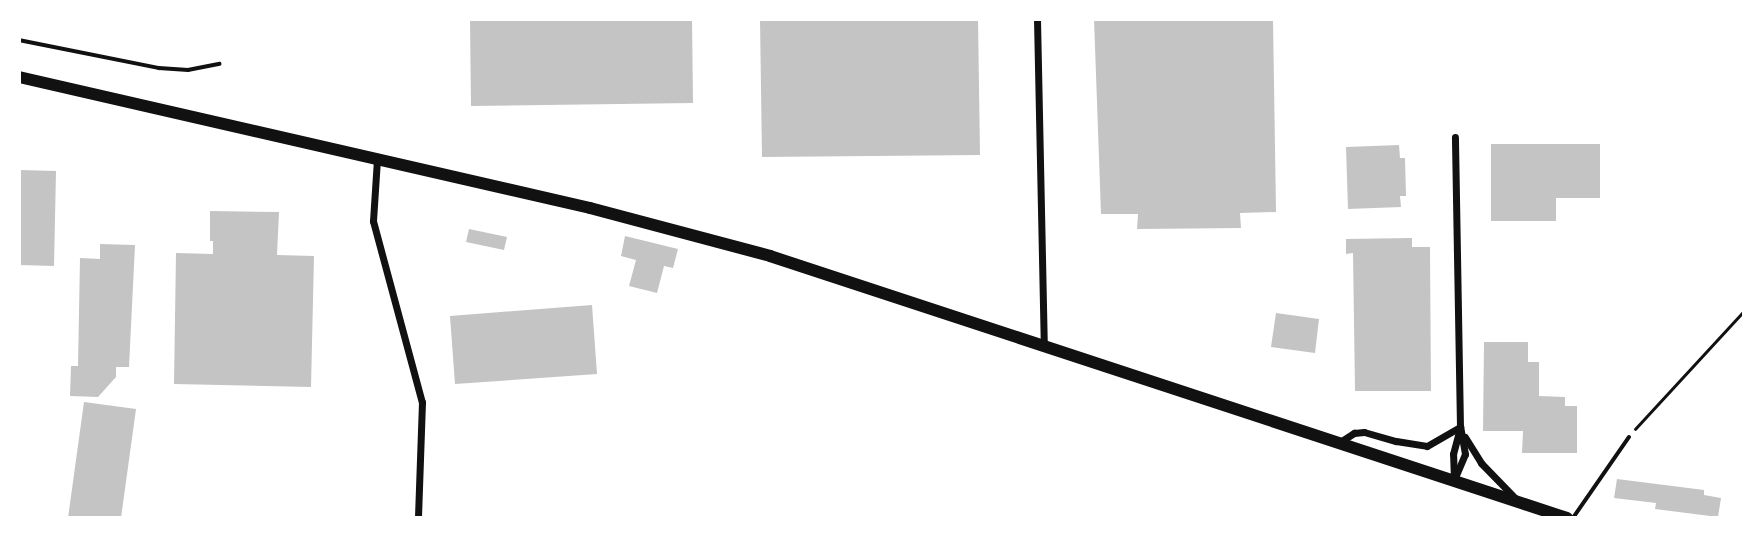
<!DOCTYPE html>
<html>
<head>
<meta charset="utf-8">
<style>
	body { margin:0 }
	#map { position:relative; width:1763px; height:537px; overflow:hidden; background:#fff; font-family:"Fira Sans",sans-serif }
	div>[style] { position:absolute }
	.building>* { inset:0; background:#c4c4c4 }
	.path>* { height:2.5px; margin:-1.25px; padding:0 1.25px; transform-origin:1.25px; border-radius:1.25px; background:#111 }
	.service>* { height:3.5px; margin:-1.75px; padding:0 1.75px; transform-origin:1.75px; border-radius:1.75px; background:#111 }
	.minor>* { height:7px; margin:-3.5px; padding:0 3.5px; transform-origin:3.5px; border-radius:3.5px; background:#111 }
	.primary>* { height:12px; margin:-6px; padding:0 6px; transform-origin:6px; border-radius:6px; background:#111 }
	span { translate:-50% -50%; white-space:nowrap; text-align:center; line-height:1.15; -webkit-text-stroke:5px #fff; paint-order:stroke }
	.frame { position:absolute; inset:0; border:21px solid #fff; pointer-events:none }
</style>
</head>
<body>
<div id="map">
	<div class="building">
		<div style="clip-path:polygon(470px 19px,692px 19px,693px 103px,471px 106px)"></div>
		<div style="clip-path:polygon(760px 19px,978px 19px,980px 155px,762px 157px)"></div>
		<div style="clip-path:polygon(1094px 19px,1273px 19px,1276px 212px,1240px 213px,1241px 228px,1137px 229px,1138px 214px,1101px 214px)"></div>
		<div style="clip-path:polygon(1491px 144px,1600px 144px,1600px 198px,1556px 198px,1556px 221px,1491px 221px)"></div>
		<div style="clip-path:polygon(1399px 145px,1400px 158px,1405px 158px,1406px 196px,1400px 196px,1401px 207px,1348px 209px,1346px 147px)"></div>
		<div style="clip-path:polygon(19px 170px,56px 171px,54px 266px,19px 265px)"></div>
		<div style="clip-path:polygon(210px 211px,279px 212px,277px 255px,314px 256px,311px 387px,174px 384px,176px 253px,213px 254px,213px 241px,210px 241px)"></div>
		<div style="clip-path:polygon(469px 229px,507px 237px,504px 250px,466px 242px)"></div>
		<div style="clip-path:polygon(625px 236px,678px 249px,673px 268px,664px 266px,657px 293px,629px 286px,636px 260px,621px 256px)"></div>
		<div style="clip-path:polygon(1412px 238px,1412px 247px,1430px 247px,1431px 391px,1355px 391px,1353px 253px,1346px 254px,1346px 239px)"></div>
		<div style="clip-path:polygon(100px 244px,135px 245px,129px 367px,116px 367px,116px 377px,98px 397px,70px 396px,71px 366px,78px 366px,80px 258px,100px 259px)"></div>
		<div style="clip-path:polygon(592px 305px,597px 374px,455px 384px,450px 316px)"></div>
		<div style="clip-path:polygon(1276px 313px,1319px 319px,1315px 353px,1271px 347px)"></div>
		<div style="clip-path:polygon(1484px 342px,1528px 342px,1528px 362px,1539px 362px,1539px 396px,1565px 397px,1565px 406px,1577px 406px,1577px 453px,1522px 453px,1523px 431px,1483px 431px)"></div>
		<div style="clip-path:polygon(84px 402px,136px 409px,121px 518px,68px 518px)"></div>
		<div style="clip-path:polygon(1617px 479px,1704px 490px,1704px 495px,1721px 498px,1718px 517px,1655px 509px,1656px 503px,1614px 498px)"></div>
	</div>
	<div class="path">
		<div style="left:1635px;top:429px;width:161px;rotate:-47.3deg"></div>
	</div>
	<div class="service">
		<div style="left:19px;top:40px;width:143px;rotate:11.3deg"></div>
		<div style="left:159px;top:68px;width:29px;rotate:4deg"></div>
		<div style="left:188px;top:70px;width:32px;rotate:-11deg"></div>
		<div style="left:1573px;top:518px;width:98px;rotate:-55.3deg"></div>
	</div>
	<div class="minor">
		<div style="left:1037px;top:19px;width:326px;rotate:88.8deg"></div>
		<div style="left:377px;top:159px;width:62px;rotate:93.7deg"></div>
		<div style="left:373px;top:221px;width:188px;rotate:74.9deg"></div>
		<div style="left:422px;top:402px;width:116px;rotate:92deg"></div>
		<div style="left:1465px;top:437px;width:31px;rotate:58deg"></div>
		<div style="left:1481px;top:463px;width:49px;rotate:45.8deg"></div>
		<div style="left:1340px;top:442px;width:17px;rotate:-33deg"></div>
		<div style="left:1354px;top:433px;width:10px;rotate:-6deg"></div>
		<div style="left:1364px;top:432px;width:33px;rotate:16deg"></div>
		<div style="left:1396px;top:441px;width:31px;rotate:9deg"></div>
		<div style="left:1427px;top:446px;width:38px;rotate:-30deg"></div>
		<div style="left:1454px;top:480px;width:28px;rotate:-67deg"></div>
		<div style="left:1465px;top:454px;width:27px;rotate:-100deg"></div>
		<div style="left:1460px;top:427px;width:290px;rotate:-91deg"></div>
		<div style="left:1454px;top:480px;width:26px;rotate:-92deg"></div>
		<div style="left:1453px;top:454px;width:28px;rotate:-75deg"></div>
	</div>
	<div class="primary">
		<div style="left:19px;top:77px;width:586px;rotate:12.92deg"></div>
		<div style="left:590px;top:208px;width:186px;rotate:14.9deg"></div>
		<div style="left:770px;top:256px;width:839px;rotate:18.2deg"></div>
	</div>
	<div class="frame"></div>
</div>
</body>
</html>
